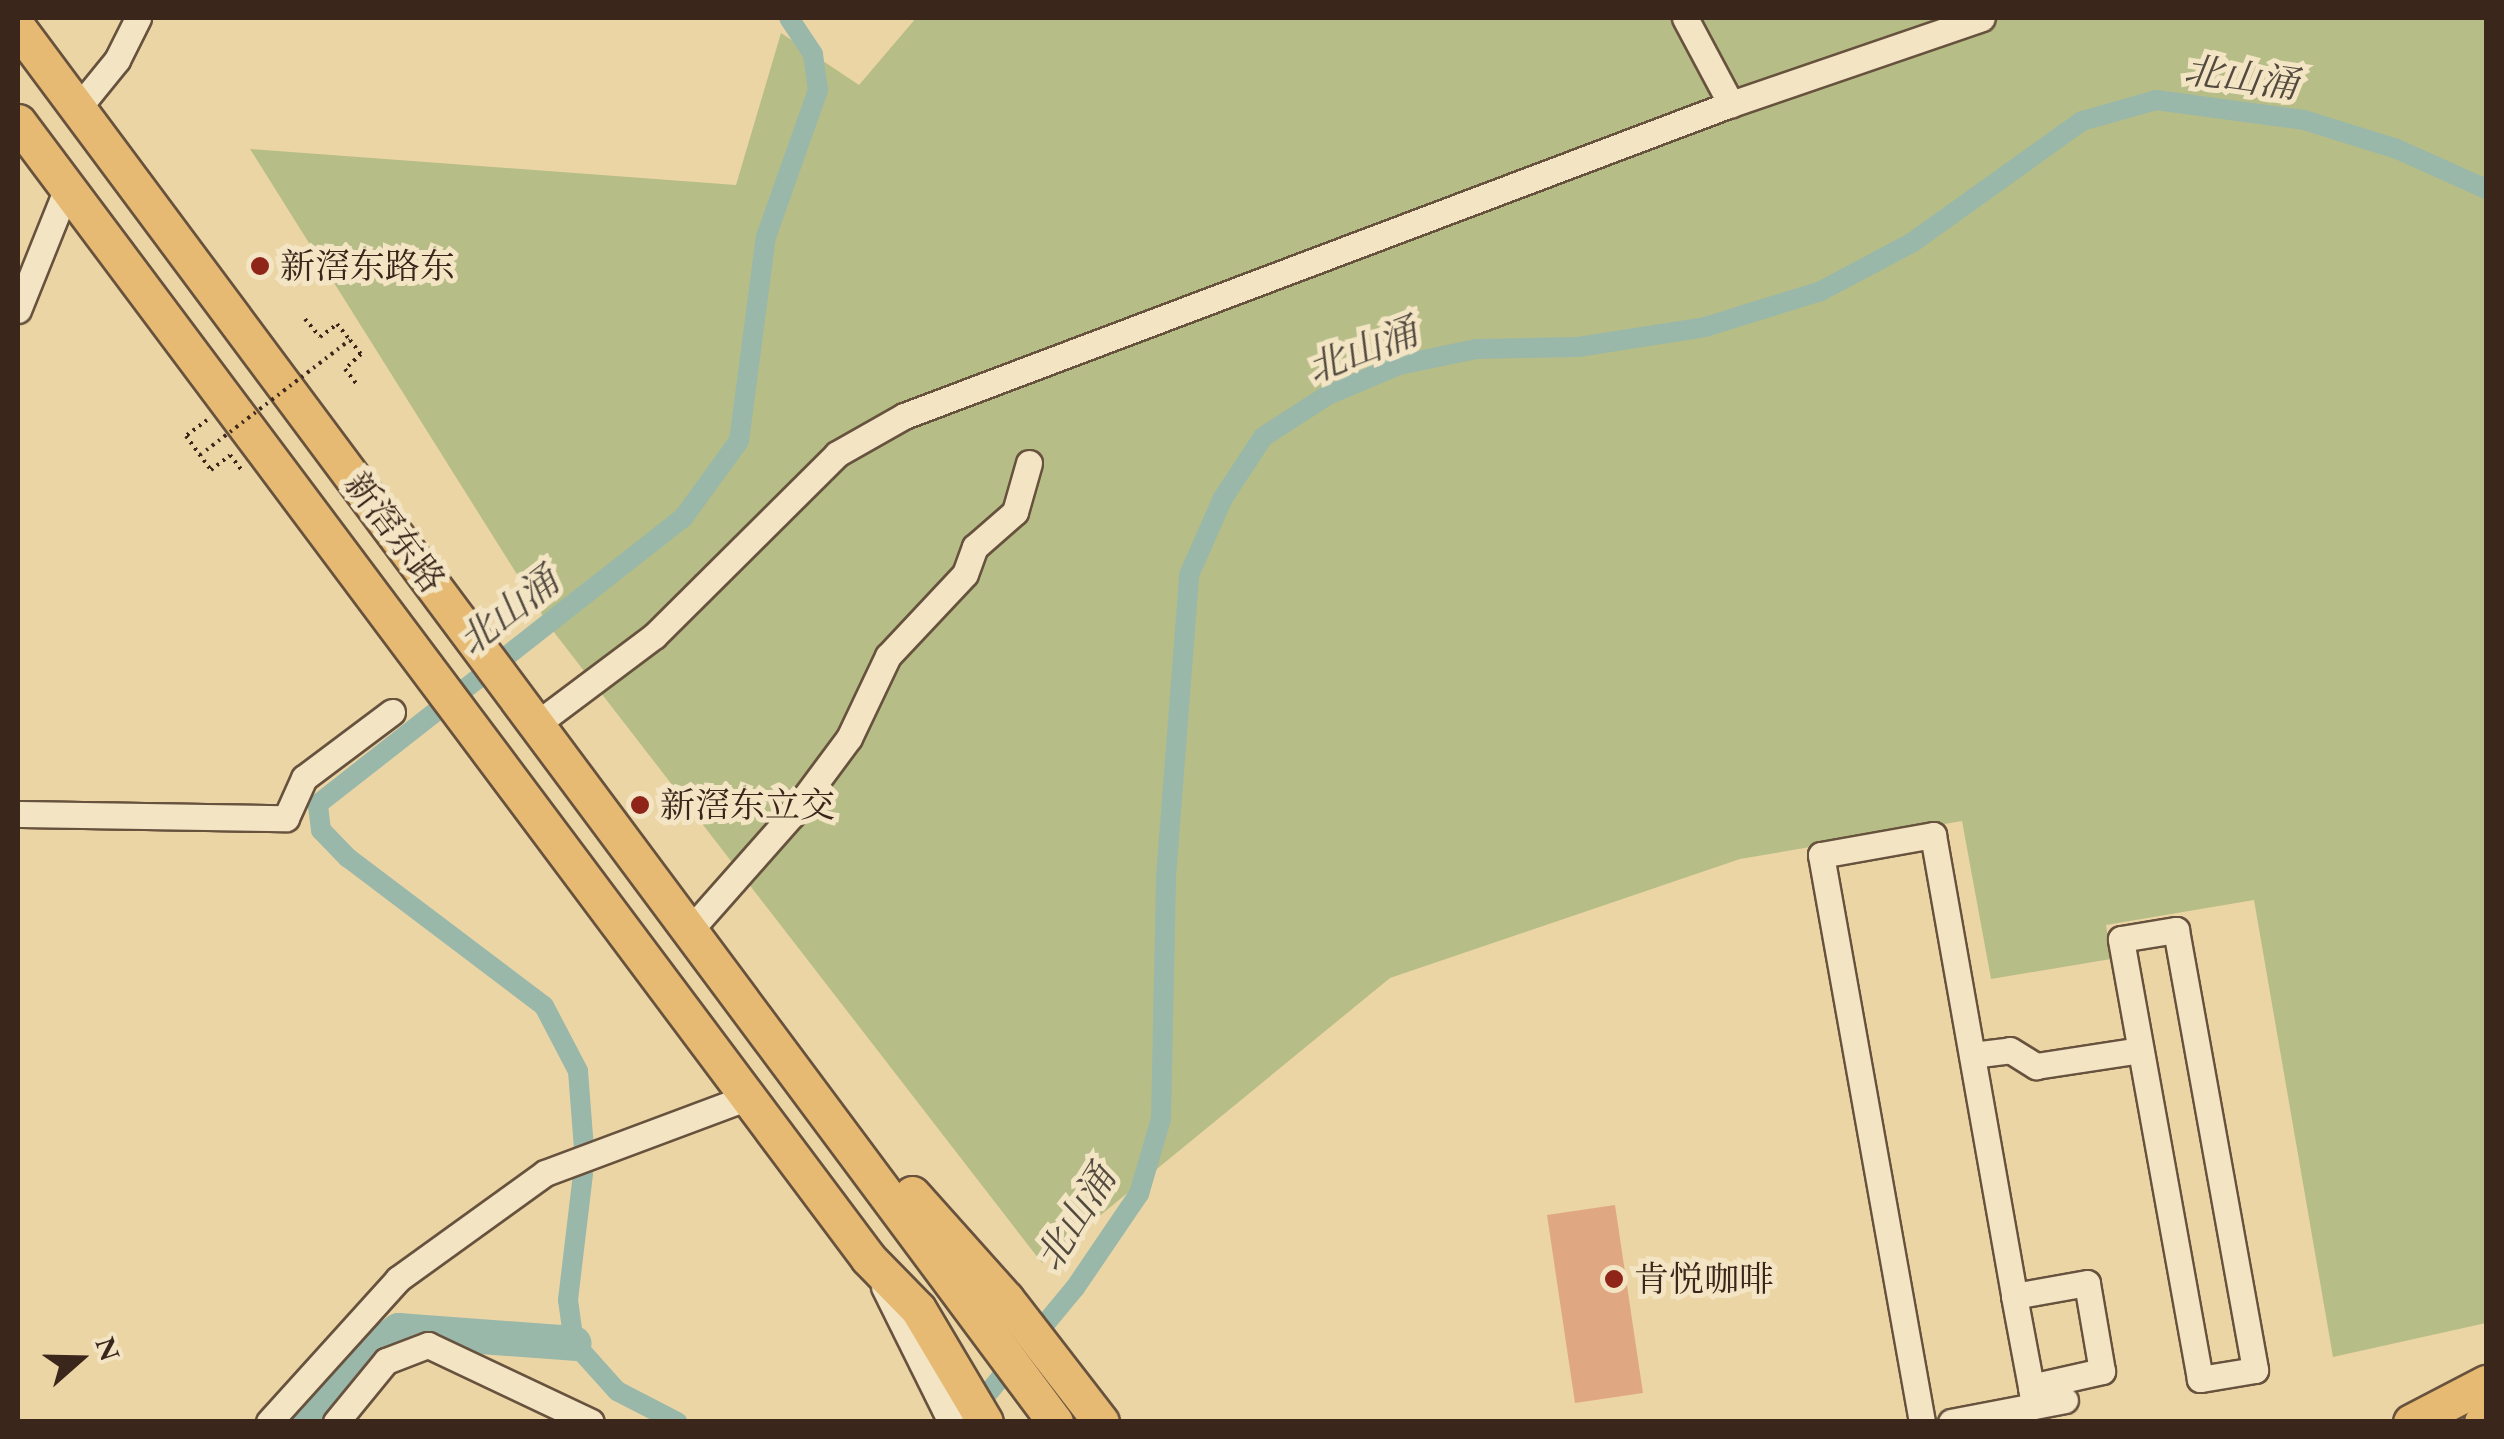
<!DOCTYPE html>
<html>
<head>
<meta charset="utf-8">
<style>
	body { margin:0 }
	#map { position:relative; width:2504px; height:1439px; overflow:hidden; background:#ecd5a5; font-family:"EB Garamond","Noto Serif SC",serif }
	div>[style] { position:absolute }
	.green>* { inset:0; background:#b7bd87 }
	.canal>* { height:20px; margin:-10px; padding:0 10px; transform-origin:10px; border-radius:10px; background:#99b8aa }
	.river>* { height:35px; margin:-17.5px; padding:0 17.5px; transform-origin:17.5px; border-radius:17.5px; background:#99b8aa }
	.building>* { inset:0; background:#dfa883 }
	.path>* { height:4px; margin-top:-2px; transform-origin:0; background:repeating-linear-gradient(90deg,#3b261b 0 2.5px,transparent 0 7.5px) }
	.roads { filter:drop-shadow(2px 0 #67523e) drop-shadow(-2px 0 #67523e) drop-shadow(0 2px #67523e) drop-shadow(0 -2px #67523e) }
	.minor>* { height:25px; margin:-12.5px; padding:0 12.5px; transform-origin:12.5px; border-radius:12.5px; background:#f3e4c4 }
	.highway>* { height:35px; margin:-17.5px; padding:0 17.5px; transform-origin:17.5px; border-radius:17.5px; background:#e6ba72 }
	.path-bridge>* { height:4px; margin-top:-2px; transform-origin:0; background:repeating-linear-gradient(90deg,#3b261b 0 2.5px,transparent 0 7.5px) }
	.dots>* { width:28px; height:28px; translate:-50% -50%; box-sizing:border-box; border:5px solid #f3e4c4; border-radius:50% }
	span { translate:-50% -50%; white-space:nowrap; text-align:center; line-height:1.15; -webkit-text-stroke:10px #f3e4c4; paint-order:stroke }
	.poi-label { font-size:35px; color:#3b261b }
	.left { translate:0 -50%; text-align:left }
	.street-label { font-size:35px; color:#3b261b }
	.water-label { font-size:38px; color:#524a3f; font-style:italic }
	.frame { position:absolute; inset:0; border:20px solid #3b261b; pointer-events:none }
	.north { position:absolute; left:30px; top:1309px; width:100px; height:100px; -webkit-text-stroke:8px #f3e4c4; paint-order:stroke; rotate:70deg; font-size:28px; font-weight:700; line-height:40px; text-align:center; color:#3b261b }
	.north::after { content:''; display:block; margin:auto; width:35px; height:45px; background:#3b261b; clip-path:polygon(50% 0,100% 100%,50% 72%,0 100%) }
</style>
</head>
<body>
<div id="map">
	<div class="green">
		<div style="clip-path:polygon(916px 18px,2486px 18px,2486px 1323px,2333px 1357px,2254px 900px,2106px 925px,2111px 959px,1991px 979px,1962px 821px,1740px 859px,1390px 978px,1042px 1263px,550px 627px,250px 149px,736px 185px,781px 33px,859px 85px)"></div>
	</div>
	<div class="canal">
		<div style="left:584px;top:1149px;width:78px;rotate:-94.4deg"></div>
		<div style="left:578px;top:1071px;width:73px;rotate:-117.6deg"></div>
		<div style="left:544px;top:1006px;width:246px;rotate:-142.9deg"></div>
		<div style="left:348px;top:858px;width:39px;rotate:-134deg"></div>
		<div style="left:321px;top:830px;width:26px;rotate:-97deg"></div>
		<div style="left:318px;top:804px;width:464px;rotate:-38.1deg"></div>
		<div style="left:683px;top:518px;width:95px;rotate:-54deg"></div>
		<div style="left:739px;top:441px;width:206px;rotate:-82.5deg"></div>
		<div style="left:766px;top:237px;width:156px;rotate:-70.5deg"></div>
		<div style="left:818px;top:90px;width:36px;rotate:-98deg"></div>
		<div style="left:813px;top:54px;width:43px;rotate:-123.7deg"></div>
		<div style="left:583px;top:1174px;width:127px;rotate:96.8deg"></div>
		<div style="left:568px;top:1300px;width:43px;rotate:82.1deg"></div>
		<div style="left:574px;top:1343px;width:64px;rotate:48.1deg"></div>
		<div style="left:617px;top:1391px;width:68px;rotate:27.3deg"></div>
		<div style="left:964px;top:1422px;width:174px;rotate:-50.4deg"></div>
		<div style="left:1075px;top:1288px;width:114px;rotate:-55.8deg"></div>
		<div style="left:1139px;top:1194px;width:78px;rotate:-73.7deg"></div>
		<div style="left:1161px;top:1119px;width:242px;rotate:-88.8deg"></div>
		<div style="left:1166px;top:877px;width:303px;rotate:-85.6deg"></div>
		<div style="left:1189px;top:575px;width:84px;rotate:-66.2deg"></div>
		<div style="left:1223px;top:498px;width:73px;rotate:-56.7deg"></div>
		<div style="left:1263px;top:437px;width:77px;rotate:-32.9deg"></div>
		<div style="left:1328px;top:395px;width:77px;rotate:-22.9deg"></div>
		<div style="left:1399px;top:365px;width:79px;rotate:-11.7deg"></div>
		<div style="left:1476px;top:349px;width:102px;rotate:-1.1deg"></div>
		<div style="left:1578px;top:347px;width:129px;rotate:-8.9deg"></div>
		<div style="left:1705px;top:327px;width:121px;rotate:-17.2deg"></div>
		<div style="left:1821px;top:291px;width:104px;rotate:-28deg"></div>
		<div style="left:1913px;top:242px;width:208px;rotate:-35.6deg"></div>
		<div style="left:2082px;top:121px;width:77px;rotate:-15.8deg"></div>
		<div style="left:2156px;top:100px;width:149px;rotate:7.7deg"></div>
		<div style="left:2304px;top:120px;width:97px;rotate:17.3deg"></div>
		<div style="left:2397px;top:149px;width:98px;rotate:24.2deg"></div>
	</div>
	<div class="river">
		<div style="left:309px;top:1422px;width:67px;rotate:-54.2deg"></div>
		<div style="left:348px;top:1368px;width:63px;rotate:-37.2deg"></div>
		<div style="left:398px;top:1330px;width:176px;rotate:4.2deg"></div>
	</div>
	<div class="building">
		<div style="clip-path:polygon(1615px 1205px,1643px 1393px,1575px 1403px,1547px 1215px)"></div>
	</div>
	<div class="path">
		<div style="left:305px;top:319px;width:23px;rotate:50deg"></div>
		<div style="left:320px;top:337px;width:21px;rotate:-37deg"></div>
		<div style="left:337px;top:324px;width:21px;rotate:51deg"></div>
		<div style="left:350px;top:340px;width:18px;rotate:52deg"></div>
		<div style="left:361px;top:354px;width:22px;rotate:137deg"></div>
		<div style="left:345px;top:369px;width:18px;rotate:52deg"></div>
		<div style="left:207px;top:420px;width:26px;rotate:143deg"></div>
		<div style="left:186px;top:436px;width:42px;rotate:53.7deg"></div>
		<div style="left:211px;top:470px;width:24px;rotate:-38deg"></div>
		<div style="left:230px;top:455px;width:18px;rotate:52deg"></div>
	</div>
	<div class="roads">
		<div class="minor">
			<div style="left:1685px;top:18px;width:98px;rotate:61.9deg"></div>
			<div style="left:78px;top:108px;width:62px;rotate:-50.9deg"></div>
			<div style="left:117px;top:60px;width:47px;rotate:-63.4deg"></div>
			<div style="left:18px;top:310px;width:131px;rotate:-68.1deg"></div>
			<div style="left:538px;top:723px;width:145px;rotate:-36.9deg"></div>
			<div style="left:654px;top:636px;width:258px;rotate:-44.8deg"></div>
			<div style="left:837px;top:454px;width:77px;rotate:-29.6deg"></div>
			<div style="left:904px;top:416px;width:884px;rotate:-20.67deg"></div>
			<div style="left:1731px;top:104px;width:265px;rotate:-18.9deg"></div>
			<div style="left:18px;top:814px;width:268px;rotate:0.9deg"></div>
			<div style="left:286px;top:818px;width:44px;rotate:-65.8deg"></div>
			<div style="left:304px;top:778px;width:110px;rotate:-36.9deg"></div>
			<div style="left:690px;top:930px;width:152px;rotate:-48.5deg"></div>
			<div style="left:791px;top:816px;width:97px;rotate:-53.4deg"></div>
			<div style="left:849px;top:738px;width:91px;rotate:-64.6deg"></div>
			<div style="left:888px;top:656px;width:112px;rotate:-46.8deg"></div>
			<div style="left:965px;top:574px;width:29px;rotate:-70deg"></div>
			<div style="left:975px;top:547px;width:53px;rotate:-41.2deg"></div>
			<div style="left:1015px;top:512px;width:51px;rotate:-74.1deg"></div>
			<div style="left:2176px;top:930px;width:447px;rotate:79.8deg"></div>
			<div style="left:2255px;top:1370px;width:56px;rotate:170.7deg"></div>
			<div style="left:2200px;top:1379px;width:447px;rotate:-100.2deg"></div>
			<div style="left:2121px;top:939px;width:56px;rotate:-9.3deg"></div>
			<div style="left:1972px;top:1055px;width:38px;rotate:-7deg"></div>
			<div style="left:2010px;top:1050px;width:31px;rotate:32deg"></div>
			<div style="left:2036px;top:1066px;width:105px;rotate:-8.7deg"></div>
			<div style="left:884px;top:1287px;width:151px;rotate:63.6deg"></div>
			<div style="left:2031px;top:1387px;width:73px;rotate:-12.7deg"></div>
			<div style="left:2102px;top:1371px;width:89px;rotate:-99.7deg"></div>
			<div style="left:2087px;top:1283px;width:74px;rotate:169.9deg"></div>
			<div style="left:2014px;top:1296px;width:93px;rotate:79.4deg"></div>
			<div style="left:2031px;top:1387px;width:19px;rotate:81deg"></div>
			<div style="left:269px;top:1422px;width:193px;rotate:-47.9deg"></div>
			<div style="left:398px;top:1279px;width:181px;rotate:-35.8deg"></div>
			<div style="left:545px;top:1173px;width:217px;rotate:-20.5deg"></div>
			<div style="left:336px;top:1422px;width:79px;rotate:-50.7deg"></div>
			<div style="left:386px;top:1361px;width:45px;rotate:-20.9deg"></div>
			<div style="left:428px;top:1345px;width:180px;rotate:25.3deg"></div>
			<div style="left:1922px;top:1422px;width:576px;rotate:-100.1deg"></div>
			<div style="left:1821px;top:855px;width:114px;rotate:-10.1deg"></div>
			<div style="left:1933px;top:835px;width:468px;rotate:80deg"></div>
			<div style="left:1951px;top:1422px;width:116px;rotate:-10.9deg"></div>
		</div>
		<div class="highway">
			<div style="left:18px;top:28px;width:1737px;rotate:53.35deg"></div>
			<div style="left:18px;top:122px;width:1419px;rotate:53.19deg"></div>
			<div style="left:868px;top:1258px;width:71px;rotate:45.6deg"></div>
			<div style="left:918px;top:1309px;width:131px;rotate:59.3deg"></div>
			<div style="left:912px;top:1194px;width:141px;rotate:48.2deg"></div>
			<div style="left:1006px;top:1299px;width:155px;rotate:52.3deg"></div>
			<div style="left:2411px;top:1422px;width:85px;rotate:-27.5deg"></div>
			<div style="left:2482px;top:1422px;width:4px;rotate:-14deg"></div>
		</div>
	</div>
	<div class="path-bridge">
		<div style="left:200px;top:455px;width:189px;rotate:-37.5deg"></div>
	</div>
	<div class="dots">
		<div style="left:260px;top:266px;background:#8f2418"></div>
		<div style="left:640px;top:805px;background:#8f2418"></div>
		<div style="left:1614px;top:1279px;background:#8f2418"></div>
	</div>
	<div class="poi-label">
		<span class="left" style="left:280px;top:266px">新滘东路东</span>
		<span class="left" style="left:660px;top:805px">新滘东立交</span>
		<span class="left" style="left:1634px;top:1279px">肯悦咖啡</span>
	</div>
	<div class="street-label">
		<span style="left:395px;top:532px;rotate:53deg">新滘东路</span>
	</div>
	<div class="water-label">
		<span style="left:2241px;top:77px;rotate:8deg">北山涌</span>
		<span style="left:1362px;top:350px;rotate:-21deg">北山涌</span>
		<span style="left:508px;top:611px;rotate:-38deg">北山涌</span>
		<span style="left:1075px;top:1218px;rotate:-58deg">北山涌</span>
	</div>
	<div class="frame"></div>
	<div class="north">N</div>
</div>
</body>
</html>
